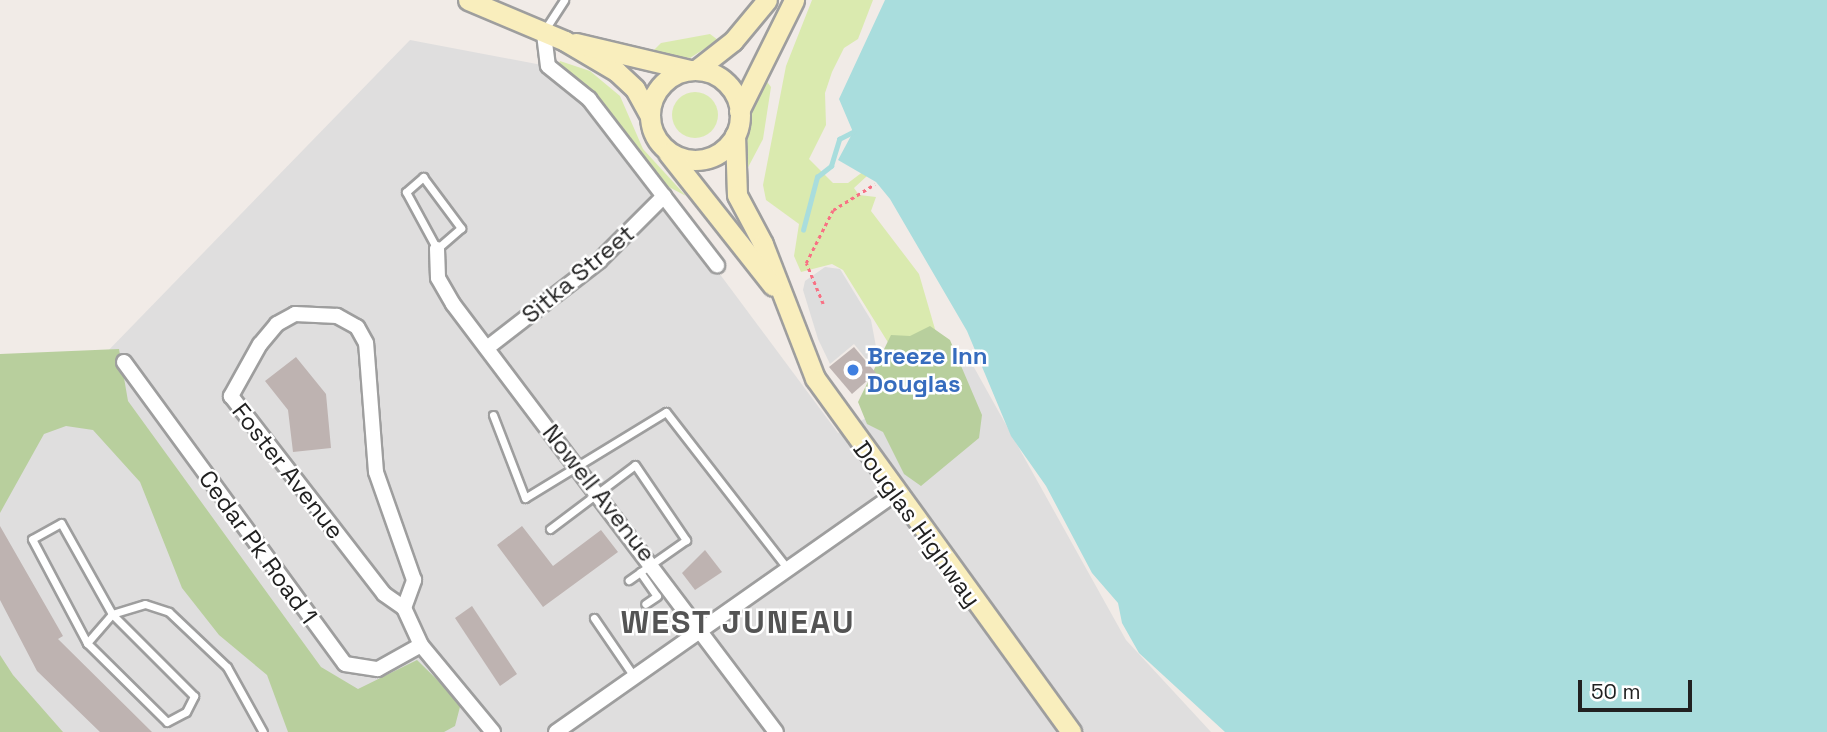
<!DOCTYPE html>
<html>
<head>
<meta charset="utf-8">
<style>
	body { margin:0 }
	#map { position:relative; width:1827px; height:732px; overflow:hidden; background:#f1ebe7; font-family:"Space Grotesk",sans-serif }
	div>[style] { position:absolute }
	.residential>* { inset:0; background:#dfdede }
	.grass>* { inset:0; background:#daeaaf }
	.round { border-radius:50% }
	.forest>* { inset:0; background:#b8cf9d }
	.parking>* { inset:0; background:#ddd }
	.water>* { inset:0; background:#a9dddd }
	.stream>* { height:4.5px; margin:-2.25px; padding:0 2.25px; transform-origin:2.25px; border-radius:2.25px; background:#a9dddd }
	.building>* { inset:0; background:#beb3b1 }
	.path>* { height:2.5px; margin-top:-1.25px; transform-origin:0; background:repeating-linear-gradient(90deg,#f87184 0 3.5px,transparent 0 7px) }
	.roads { filter:drop-shadow(2px 0 #9e9e9e) drop-shadow(-2px 0 #9e9e9e) drop-shadow(0 2px #9e9e9e) drop-shadow(0 -2px #9e9e9e) }
	.lane>* { height:7px; margin:-3.5px; padding:0 3.5px; transform-origin:3.5px; border-radius:3.5px; background:#fff }
	.street>* { height:14px; margin:-7px; padding:0 7px; transform-origin:7px; border-radius:7px; background:#fff }
	.secondary>* { height:19px; margin:-9.5px; padding:0 9.5px; transform-origin:9.5px; border-radius:9.5px; background:#f9eebd }
	.secondary>.ring { margin:-9.5px; padding:0; box-sizing:content-box; background:none; border:19px solid #f9eebd; border-radius:50% }
	.dots>* { width:19px; height:19px; translate:-50% -50%; box-sizing:border-box; border:4px solid #fff; border-radius:50% }
	span { translate:-50% -50%; white-space:nowrap; text-align:center; line-height:1.15; -webkit-text-stroke:5px #fff; paint-order:stroke }
	.street-label { font-size:24px; color:#212121 }
	.shop-label { font-size:24px; color:#366cbe; font-weight:700 }
	.left { translate:0 -50%; text-align:left }
	.district-label { font-size:32px; color:#545454; font-weight:700; letter-spacing:2px }
	.scale { position:absolute; left:1578px; top:680px; width:114px; height:32px; box-sizing:border-box; border:4px solid #212121; border-top:0; padding-left:9px; font-size:21px; line-height:24px; white-space:nowrap; color:#212121; -webkit-text-stroke:5px #fff; paint-order:stroke }
</style>
</head>
<body>
<div id="map">
	<div class="residential">
		<div style="clip-path:polygon(410px 40px,568px 70px,838px 433px,971px 362px,1126px 640px,1211px 732px,21px 732px,0 708px,0 462px)"></div>
	</div>
	<div class="grass">
		<div style="clip-path:polygon(812px 0,873px 0,858px 39px,844px 48px,832px 72px,825px 93px,826px 125px,809px 159px,833px 183px,848px 183px,864px 171px,867px 176px,854px 188px,859px 195px,876px 197px,871px 211px,919px 274px,937px 336px,889px 344px,843px 270px,832px 264px,801px 272px,794px 256px,799px 224px,766px 200px,763px 185px,786px 66px)"></div>
		<div style="clip-path:polygon(710px 34px,718px 40px,690px 58px,651px 53px,661px 43px)"></div>
		<div style="clip-path:polygon(560px 61px,590px 71px,620px 96px,643px 149px,686px 196px,665px 185px,582px 84px,556px 71px)"></div>
		<div style="clip-path:polygon(759px 71px,771px 87px,763px 139px,744px 175px,741px 134px)"></div>
		<div class="round" style="left:672px;top:92px;width:46px;height:46px"></div>
	</div>
	<div class="forest">
		<div style="clip-path:polygon(930px 326px,950px 340px,982px 415px,979px 438px,921px 486px,904px 474px,883px 432px,867px 424px,858px 402px,891px 335px,910px 336px)"></div>
		<div style="clip-path:polygon(119px 349px,128px 401px,321px 667px,358px 689px,417px 660px,461px 703px,455px 726px,444px 732px,288px 732px,267px 675px,219px 635px,182px 588px,140px 482px,93px 430px,66px 426px,44px 434px,0 513px,0 354px)"></div>
		<div style="clip-path:polygon(0 655px,13px 675px,63px 732px,0 732px)"></div>
	</div>
	<div class="parking">
		<div style="clip-path:polygon(825px 267px,840px 269px,871px 320px,877px 352px,867px 360px,854px 344px,830px 364px,818px 339px,803px 290px,805px 281px)"></div>
	</div>
	<div class="water">
		<div style="clip-path:polygon(885px 0,1827px 0,1827px 732px,1225px 732px,1139px 653px,1122px 623px,1118px 603px,1092px 573px,1046px 486px,1011px 436px,967px 331px,890px 199px,876px 182px,838px 160px,853px 132px,839px 99px)"></div>
	</div>
	<div class="stream">
		<div style="left:803px;top:230px;width:55px;rotate:-75.2deg"></div>
		<div style="left:817px;top:177px;width:18px;rotate:-38deg"></div>
		<div style="left:831px;top:166px;width:28px;rotate:-73deg"></div>
		<div style="left:839px;top:139px;width:16px;rotate:-27deg"></div>
	</div>
	<div class="building">
		<div style="clip-path:polygon(854px 347px,876px 373px,852px 394px,829px 367px)"></div>
		<div style="clip-path:polygon(296px 357px,326px 394px,331px 448px,293px 452px,288px 410px,265px 381px)"></div>
		<div style="clip-path:polygon(0 526px,63px 636px,58px 639px,152px 732px,100px 732px,37px 671px,0 600px)"></div>
		<div style="clip-path:polygon(522px 526px,553px 566px,601px 530px,618px 552px,543px 607px,497px 545px)"></div>
		<div style="clip-path:polygon(705px 550px,722px 572px,695px 590px,682px 573px)"></div>
		<div style="clip-path:polygon(472px 606px,517px 674px,500px 686px,455px 618px)"></div>
	</div>
	<div class="path">
		<div style="left:823px;top:304px;width:44px;rotate:-112.5deg"></div>
		<div style="left:806px;top:263px;width:59px;rotate:-63deg"></div>
		<div style="left:833px;top:210px;width:49px;rotate:-31.8deg"></div>
	</div>
	<div class="roads">
		<div class="lane">
			<div style="left:544px;top:31px;width:37px;rotate:-57deg"></div>
			<div style="left:423px;top:177px;width:64px;rotate:53.3deg"></div>
			<div style="left:461px;top:228px;width:32px;rotate:139deg"></div>
			<div style="left:437px;top:249px;width:65px;rotate:-118.5deg"></div>
			<div style="left:406px;top:192px;width:23px;rotate:-41deg"></div>
			<div style="left:493px;top:415px;width:89px;rotate:68.9deg"></div>
			<div style="left:525px;top:498px;width:165px;rotate:-31.4deg"></div>
			<div style="left:666px;top:412px;width:197px;rotate:52.2deg"></div>
			<div style="left:550px;top:529px;width:106px;rotate:-37deg"></div>
			<div style="left:635px;top:465px;width:91px;rotate:55.8deg"></div>
			<div style="left:686px;top:540px;width:70px;rotate:144.9deg"></div>
			<div style="left:640px;top:572px;width:29px;rotate:55deg"></div>
			<div style="left:657px;top:596px;width:14px;rotate:146deg"></div>
			<div style="left:594px;top:618px;width:69px;rotate:55.6deg"></div>
			<div style="left:87px;top:643px;width:112px;rotate:44.6deg"></div>
			<div style="left:167px;top:722px;width:21px;rotate:-28deg"></div>
			<div style="left:186px;top:712px;width:18px;rotate:-63deg"></div>
			<div style="left:194px;top:696px;width:116px;rotate:-135deg"></div>
			<div style="left:112px;top:614px;width:104px;rotate:-119.3deg"></div>
			<div style="left:61px;top:523px;width:33px;rotate:151deg"></div>
			<div style="left:32px;top:539px;width:118px;rotate:62.1deg"></div>
			<div style="left:87px;top:643px;width:38px;rotate:-49deg"></div>
			<div style="left:112px;top:614px;width:34px;rotate:-17deg"></div>
			<div style="left:145px;top:604px;width:25px;rotate:18deg"></div>
			<div style="left:169px;top:612px;width:80px;rotate:43.5deg"></div>
			<div style="left:227px;top:667px;width:74px;rotate:61deg"></div>
		</div>
		<div class="street">
			<div style="left:544px;top:34px;width:32px;rotate:83deg"></div>
			<div style="left:548px;top:66px;width:53px;rotate:38.8deg"></div>
			<div style="left:589px;top:99px;width:210px;rotate:52.4deg"></div>
			<div style="left:437px;top:249px;width:29px;rotate:88deg"></div>
			<div style="left:438px;top:278px;width:30px;rotate:60deg"></div>
			<div style="left:453px;top:304px;width:536px;rotate:52.96deg"></div>
			<div style="left:487px;top:348px;width:142px;rotate:-37.8deg"></div>
			<div style="left:599px;top:261px;width:92px;rotate:-45deg"></div>
			<div style="left:124px;top:362px;width:374px;rotate:53.8deg"></div>
			<div style="left:345px;top:664px;width:33px;rotate:9deg"></div>
			<div style="left:378px;top:669px;width:49px;rotate:-29.2deg"></div>
			<div style="left:404px;top:608px;width:30px;rotate:-70deg"></div>
			<div style="left:414px;top:580px;width:114px;rotate:-109.4deg"></div>
			<div style="left:376px;top:472px;width:129px;rotate:-94.4deg"></div>
			<div style="left:366px;top:343px;width:18px;rotate:-119deg"></div>
			<div style="left:357px;top:327px;width:23px;rotate:-151deg"></div>
			<div style="left:337px;top:316px;width:42px;rotate:-177.3deg"></div>
			<div style="left:295px;top:314px;width:21px;rotate:151deg"></div>
			<div style="left:277px;top:324px;width:26px;rotate:130deg"></div>
			<div style="left:260px;top:344px;width:60px;rotate:119.1deg"></div>
			<div style="left:231px;top:396px;width:250px;rotate:52.3deg"></div>
			<div style="left:384px;top:594px;width:24px;rotate:35deg"></div>
			<div style="left:404px;top:608px;width:41px;rotate:65.3deg"></div>
			<div style="left:421px;top:645px;width:113px;rotate:50.4deg"></div>
			<div style="left:556px;top:732px;width:414px;rotate:-35.1deg"></div>
		</div>
		<div class="secondary">
			<div style="left:468px;top:0;width:105px;rotate:22.9deg"></div>
			<div style="left:565px;top:41px;width:59px;rotate:30.5deg"></div>
			<div style="left:616px;top:71px;width:26px;rotate:43deg"></div>
			<div style="left:635px;top:89px;width:31px;rotate:61deg"></div>
			<div style="left:576px;top:43px;width:117px;rotate:13.3deg"></div>
			<div style="left:696px;top:70px;width:47px;rotate:-38.1deg"></div>
			<div style="left:733px;top:41px;width:53px;rotate:-50.3deg"></div>
			<div class="ring" style="left:650px;top:70px;width:71px;height:71px"></div>
			<div style="left:739px;top:111px;width:124px;rotate:-63.6deg"></div>
			<div style="left:735px;top:135px;width:60px;rotate:88.1deg"></div>
			<div style="left:737px;top:195px;width:55px;rotate:62deg"></div>
			<div style="left:763px;top:244px;width:144px;rotate:68.8deg"></div>
			<div style="left:815px;top:378px;width:437px;rotate:54.1deg"></div>
			<div style="left:668px;top:153px;width:169px;rotate:51.7deg"></div>
		</div>
	</div>
	<div class="dots">
		<div style="left:853px;top:370px;background:#3f7fe0"></div>
	</div>
	<div class="street-label">
		<span style="left:578px;top:274px;rotate:-40deg">Sitka Street</span>
		<span style="left:288px;top:471px;rotate:52deg">Foster Avenue</span>
		<span style="left:599px;top:493px;rotate:52deg">Nowell Avenue</span>
		<span style="left:917px;top:524px;rotate:54deg">Douglas Highway</span>
		<span style="left:258px;top:547px;rotate:54deg">Cedar Pk Road 1</span>
	</div>
	<div class="shop-label">
		<span class="left" style="left:867px;top:370px">Breeze Inn<br>Douglas</span>
	</div>
	<div class="district-label">
		<span style="left:738px;top:622px">WEST JUNEAU</span>
	</div>
	<div class="scale">50 m</div>
</div>
</body>
</html>
